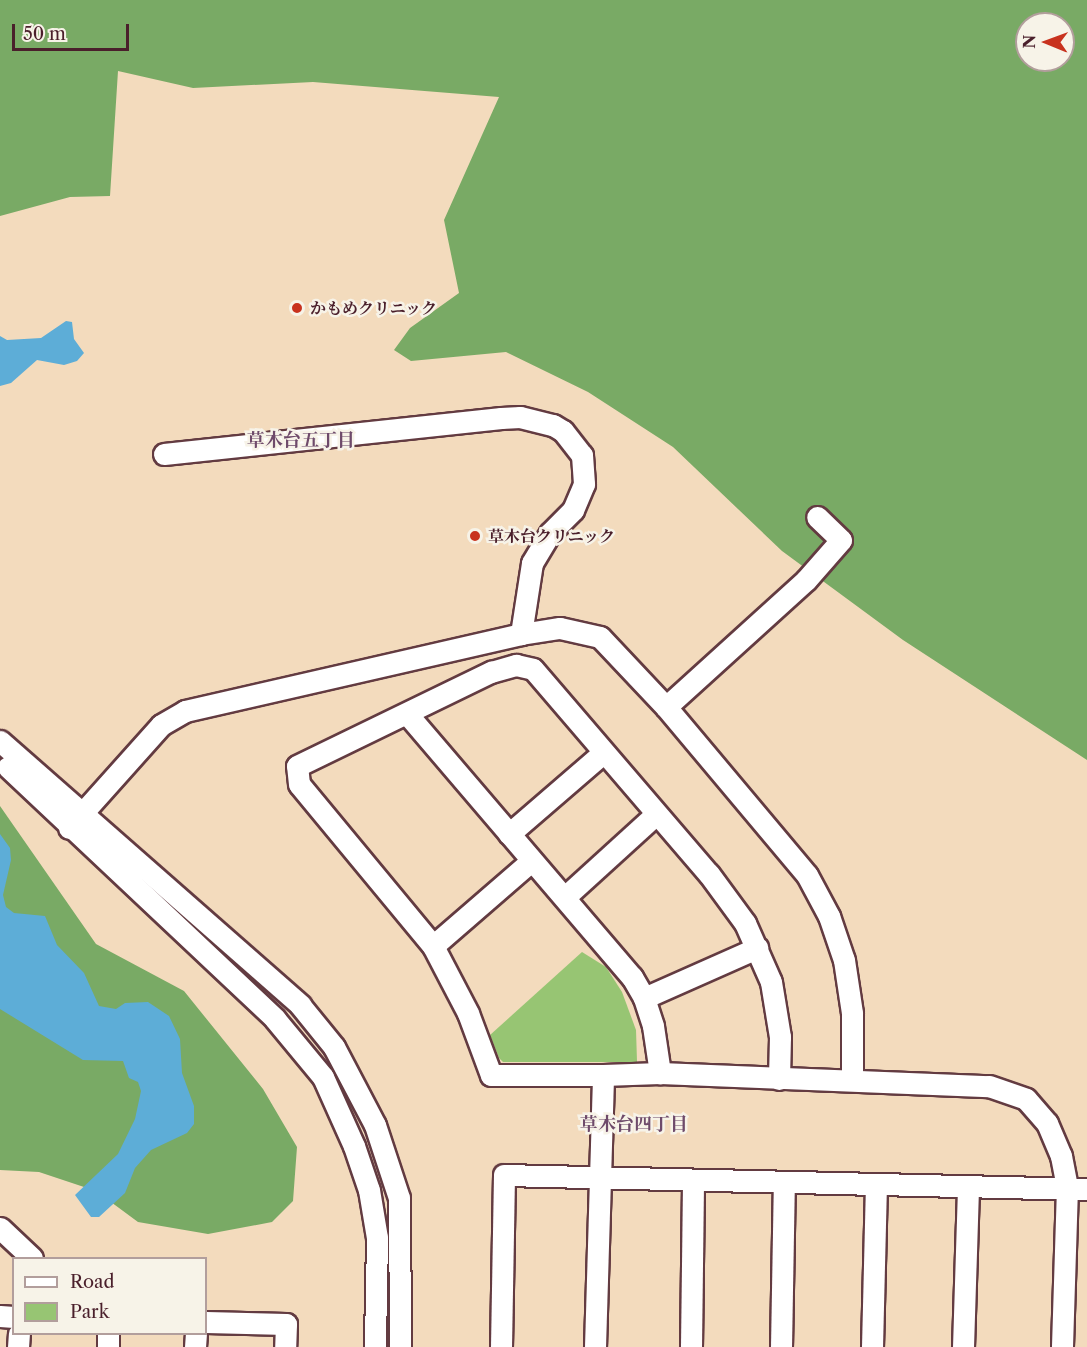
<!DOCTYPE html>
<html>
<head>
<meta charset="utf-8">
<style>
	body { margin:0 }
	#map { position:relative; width:1087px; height:1347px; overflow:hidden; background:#f3dbbd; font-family:"Libre Caslon Text","Noto Serif JP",serif }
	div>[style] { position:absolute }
	.green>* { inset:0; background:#97c573 }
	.forest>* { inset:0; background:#79aa65 }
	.water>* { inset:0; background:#5dadd7 }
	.roads { filter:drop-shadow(2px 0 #633b41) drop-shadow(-2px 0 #633b41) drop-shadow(0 2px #633b41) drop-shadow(0 -2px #633b41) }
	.minor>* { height:21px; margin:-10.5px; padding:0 10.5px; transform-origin:10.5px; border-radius:10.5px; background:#fff }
	.dots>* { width:16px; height:16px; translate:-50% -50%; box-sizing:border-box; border:3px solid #f7f3e8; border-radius:50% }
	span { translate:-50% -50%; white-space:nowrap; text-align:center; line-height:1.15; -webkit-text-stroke:5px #f7f3e8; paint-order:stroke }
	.poi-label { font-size:16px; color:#4a1f2b; font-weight:700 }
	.left { translate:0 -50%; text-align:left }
	.neighbourhood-label { font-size:18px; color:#6e4a6a; font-weight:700 }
	.legend { position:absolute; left:12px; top:1257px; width:195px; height:78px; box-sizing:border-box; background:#f7f3e8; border:2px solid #b29e9c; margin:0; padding:8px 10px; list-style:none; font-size:18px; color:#4a1f2b }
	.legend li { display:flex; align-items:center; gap:12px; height:30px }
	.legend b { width:30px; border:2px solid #b29e9c }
	.north { position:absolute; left:1015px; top:12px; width:60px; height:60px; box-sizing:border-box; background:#f7f3e8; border:2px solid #b29e9c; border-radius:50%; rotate:271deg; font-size:16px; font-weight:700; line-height:24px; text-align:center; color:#4a1f2b }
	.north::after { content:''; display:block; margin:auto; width:21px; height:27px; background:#c8321e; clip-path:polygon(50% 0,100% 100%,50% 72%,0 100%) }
	.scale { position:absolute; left:12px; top:24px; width:117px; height:27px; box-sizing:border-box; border:3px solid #4a1f2b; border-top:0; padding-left:8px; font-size:18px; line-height:21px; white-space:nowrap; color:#4a1f2b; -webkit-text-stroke:4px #f7f3e8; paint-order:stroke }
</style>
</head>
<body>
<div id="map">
	<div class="green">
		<div style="clip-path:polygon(582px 952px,606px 967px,622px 992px,636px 1030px,637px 1062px,503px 1062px,499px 1058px,490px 1035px)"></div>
	</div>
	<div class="forest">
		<div style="clip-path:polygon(evenodd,0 0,1087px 0,1087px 760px,903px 640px,782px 551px,673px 447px,588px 392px,506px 352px,411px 361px,394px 350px,410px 328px,459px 293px,444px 220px,499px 97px,313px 82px,193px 88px,118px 71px,110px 196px,70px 197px,0 216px,0 0,1027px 24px,1063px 24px,1063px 60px,1027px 60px,1027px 24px)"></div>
		<div style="clip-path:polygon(0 806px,96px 944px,184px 991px,263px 1089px,297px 1147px,293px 1201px,272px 1222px,208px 1234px,138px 1222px,96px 1191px,39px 1172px,0 1170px)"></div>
	</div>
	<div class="water">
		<div style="clip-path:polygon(66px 321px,72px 322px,74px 339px,84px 353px,77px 361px,64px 365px,37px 360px,11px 383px,0 386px,0 336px,7px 340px,41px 338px)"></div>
		<div style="clip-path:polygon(0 834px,10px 848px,11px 860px,3px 895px,6px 907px,14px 913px,45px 916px,57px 945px,84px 973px,99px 1006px,116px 1009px,125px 1003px,148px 1002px,169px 1016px,180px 1039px,182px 1073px,194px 1106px,194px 1124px,187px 1133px,151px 1150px,135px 1168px,125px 1193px,99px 1217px,91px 1217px,75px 1195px,118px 1154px,135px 1119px,141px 1091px,138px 1082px,129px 1078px,123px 1061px,83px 1060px,0 1009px)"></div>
	</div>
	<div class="roads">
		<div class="minor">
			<div style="left:164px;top:454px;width:339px;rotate:-6.1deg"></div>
			<div style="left:501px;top:418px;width:19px;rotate:-3deg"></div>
			<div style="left:520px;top:417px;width:34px;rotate:14deg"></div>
			<div style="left:553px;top:425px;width:12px;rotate:31deg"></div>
			<div style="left:563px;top:431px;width:31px;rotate:52deg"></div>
			<div style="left:582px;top:455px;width:29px;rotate:86deg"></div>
			<div style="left:584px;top:484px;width:28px;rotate:113deg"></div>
			<div style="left:573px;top:510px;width:33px;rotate:135deg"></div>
			<div style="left:550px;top:533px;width:35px;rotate:121deg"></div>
			<div style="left:532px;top:563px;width:72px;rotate:98.8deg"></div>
			<div style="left:666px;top:707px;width:189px;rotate:-42.2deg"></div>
			<div style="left:806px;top:580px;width:53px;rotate:-48.8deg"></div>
			<div style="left:841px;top:540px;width:33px;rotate:-136deg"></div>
			<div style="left:408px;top:715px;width:345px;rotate:49.5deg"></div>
			<div style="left:632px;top:977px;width:24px;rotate:60deg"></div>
			<div style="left:644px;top:998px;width:29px;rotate:72deg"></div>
			<div style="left:653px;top:1026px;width:48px;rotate:81.5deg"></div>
			<div style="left:0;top:741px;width:400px;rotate:41.3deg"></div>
			<div style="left:300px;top:1005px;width:54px;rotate:51deg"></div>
			<div style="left:334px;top:1047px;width:88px;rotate:62.3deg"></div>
			<div style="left:375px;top:1125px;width:77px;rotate:71.8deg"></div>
			<div style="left:399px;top:1198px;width:149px;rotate:89.6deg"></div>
			<div style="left:8px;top:767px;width:367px;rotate:43.3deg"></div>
			<div style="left:275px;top:1019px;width:75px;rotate:50.4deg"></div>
			<div style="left:323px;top:1077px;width:76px;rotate:65.8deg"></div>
			<div style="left:354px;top:1146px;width:46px;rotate:71.2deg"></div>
			<div style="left:369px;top:1190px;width:49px;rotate:80.5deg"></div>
			<div style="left:377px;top:1238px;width:109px;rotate:91.1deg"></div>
			<div style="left:69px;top:828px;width:138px;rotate:-48.2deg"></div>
			<div style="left:161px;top:725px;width:28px;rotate:-30deg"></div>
			<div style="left:185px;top:711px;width:345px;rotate:-12.9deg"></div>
			<div style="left:521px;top:634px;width:39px;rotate:-9deg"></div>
			<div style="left:560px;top:628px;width:41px;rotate:12.7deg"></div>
			<div style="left:600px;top:637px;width:96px;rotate:46.7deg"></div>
			<div style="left:666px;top:707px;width:219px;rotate:50deg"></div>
			<div style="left:807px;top:875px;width:47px;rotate:61.8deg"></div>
			<div style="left:829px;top:916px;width:46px;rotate:71.2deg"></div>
			<div style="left:844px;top:960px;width:54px;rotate:81.4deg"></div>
			<div style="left:852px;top:1013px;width:67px;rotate:90deg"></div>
			<div style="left:509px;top:834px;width:124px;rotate:-40.8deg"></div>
			<div style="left:565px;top:897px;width:122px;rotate:-42.3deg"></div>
			<div style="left:433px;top:946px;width:130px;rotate:-40.9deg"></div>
			<div style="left:644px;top:998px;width:124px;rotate:-23.9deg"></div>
			<div style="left:603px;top:1075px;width:112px;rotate:180deg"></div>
			<div style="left:491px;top:1075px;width:66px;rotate:-110.4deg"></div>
			<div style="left:468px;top:1013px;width:76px;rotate:-117.6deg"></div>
			<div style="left:433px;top:946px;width:210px;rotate:-129.6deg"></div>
			<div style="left:299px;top:784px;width:18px;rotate:-96deg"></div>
			<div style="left:297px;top:766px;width:216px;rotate:-25.9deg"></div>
			<div style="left:491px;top:672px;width:26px;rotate:-16deg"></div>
			<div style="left:516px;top:665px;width:17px;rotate:13deg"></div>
			<div style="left:533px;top:669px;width:270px;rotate:49.4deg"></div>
			<div style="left:709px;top:874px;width:61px;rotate:53.7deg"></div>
			<div style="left:745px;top:923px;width:64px;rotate:66.2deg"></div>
			<div style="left:771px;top:982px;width:56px;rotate:80.7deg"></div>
			<div style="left:780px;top:1037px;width:42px;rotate:91.4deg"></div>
			<div style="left:0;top:1228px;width:44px;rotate:43.2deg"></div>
			<div style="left:0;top:1316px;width:14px;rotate:4deg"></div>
			<div style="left:206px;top:1322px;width:80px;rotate:1.4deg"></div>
			<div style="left:286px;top:1324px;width:23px;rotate:92deg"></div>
			<div style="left:18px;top:1347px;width:13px;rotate:-86deg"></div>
			<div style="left:108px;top:1347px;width:13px;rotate:-90deg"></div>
			<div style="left:195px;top:1347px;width:13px;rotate:-86deg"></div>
			<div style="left:501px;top:1347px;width:172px;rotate:-89deg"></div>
			<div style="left:504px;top:1175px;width:583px;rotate:1.38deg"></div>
			<div style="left:595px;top:1347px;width:272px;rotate:-88.3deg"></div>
			<div style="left:603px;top:1075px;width:57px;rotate:-2deg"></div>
			<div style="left:660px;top:1073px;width:329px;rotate:2.3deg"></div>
			<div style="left:989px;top:1086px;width:39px;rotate:19deg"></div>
			<div style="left:1026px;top:1099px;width:32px;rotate:49deg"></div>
			<div style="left:1047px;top:1123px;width:36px;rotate:67deg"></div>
			<div style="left:1061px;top:1156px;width:32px;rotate:79deg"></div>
			<div style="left:1067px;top:1187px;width:160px;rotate:91.8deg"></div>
			<div style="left:691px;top:1347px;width:166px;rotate:-89.3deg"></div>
			<div style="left:781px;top:1347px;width:164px;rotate:-89deg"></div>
			<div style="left:872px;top:1347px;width:161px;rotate:-88.6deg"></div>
			<div style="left:963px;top:1347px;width:160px;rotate:-88.2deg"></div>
		</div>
	</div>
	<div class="dots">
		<div style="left:297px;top:308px;background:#c8321e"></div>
		<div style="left:475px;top:536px;background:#c8321e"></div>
	</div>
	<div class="poi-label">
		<span class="left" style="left:310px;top:308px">かもめクリニック</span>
		<span class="left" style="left:488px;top:536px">草木台クリニック</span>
	</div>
	<div class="neighbourhood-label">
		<span style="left:301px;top:440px">草木台五丁目</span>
		<span style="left:634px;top:1124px">草木台四丁目</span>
	</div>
	<ul class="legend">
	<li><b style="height:8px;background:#fff"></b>Road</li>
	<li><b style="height:16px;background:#97c573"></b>Park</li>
	</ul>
	<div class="north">N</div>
	<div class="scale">50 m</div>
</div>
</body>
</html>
